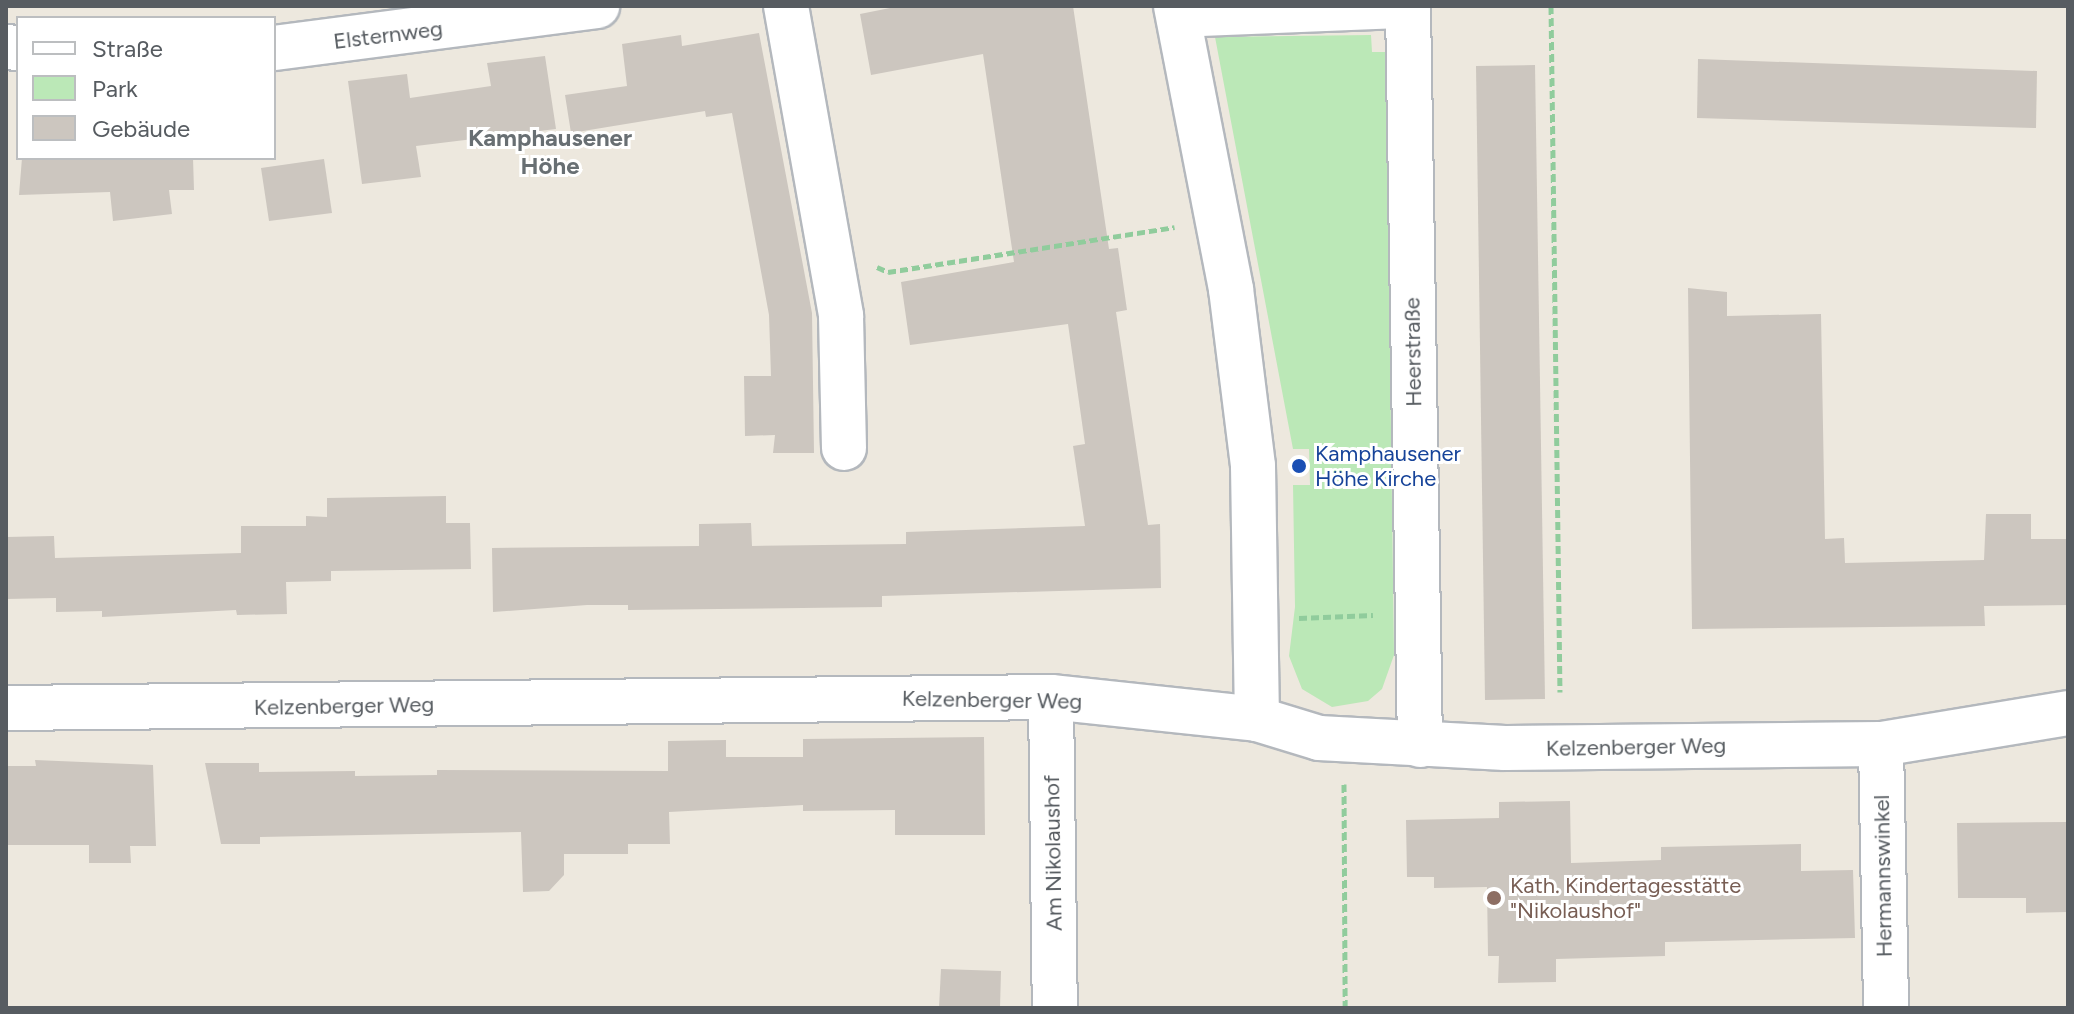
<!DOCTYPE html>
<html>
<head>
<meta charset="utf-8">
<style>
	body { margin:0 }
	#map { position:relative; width:2074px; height:1014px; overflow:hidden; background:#ede8de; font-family:Figtree,sans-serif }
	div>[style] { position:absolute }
	.green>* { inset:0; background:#bbe8b7 }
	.building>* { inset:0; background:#ccc6bf }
	.path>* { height:5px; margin-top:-2.5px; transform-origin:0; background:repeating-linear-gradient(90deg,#90cc9c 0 8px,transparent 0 12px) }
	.roads { filter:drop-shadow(2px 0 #b4b8bd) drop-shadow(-2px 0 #b4b8bd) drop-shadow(0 2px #b4b8bd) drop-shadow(0 -2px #b4b8bd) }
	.minor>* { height:44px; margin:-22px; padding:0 22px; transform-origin:22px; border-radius:22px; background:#fff }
	.dots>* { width:22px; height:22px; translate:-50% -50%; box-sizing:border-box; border:4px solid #fff; border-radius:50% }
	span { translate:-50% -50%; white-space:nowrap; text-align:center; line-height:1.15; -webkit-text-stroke:6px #fff; paint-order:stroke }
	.street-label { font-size:22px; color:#575c61 }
	.transit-label { font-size:22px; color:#164399 }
	.left { translate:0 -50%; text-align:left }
	.education-label { font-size:22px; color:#785e54 }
	.neighbourhood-label { font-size:24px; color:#686f73; font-weight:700 }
	.frame { position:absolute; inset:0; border:8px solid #575c61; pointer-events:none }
	.legend { position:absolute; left:16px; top:16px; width:260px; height:144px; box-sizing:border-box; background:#fff; border:2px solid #bcbec0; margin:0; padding:10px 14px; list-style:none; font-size:24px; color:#575c61 }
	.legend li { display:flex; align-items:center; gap:16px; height:40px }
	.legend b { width:40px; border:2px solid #bcbec0 }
</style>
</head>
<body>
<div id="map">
	<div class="green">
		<div style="clip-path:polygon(1371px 35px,1372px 52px,1386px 52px,1394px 655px,1382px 689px,1368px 701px,1332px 707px,1302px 689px,1289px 656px,1295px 607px,1293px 485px,1310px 485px,1309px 449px,1293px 449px,1215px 37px)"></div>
	</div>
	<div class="building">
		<div style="clip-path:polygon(900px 6px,1073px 6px,1109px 249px,1118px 248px,1127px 310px,1116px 312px,1148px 525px,1160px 524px,1161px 588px,882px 596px,882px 607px,628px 610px,628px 605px,587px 605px,493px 612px,492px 548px,699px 546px,699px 524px,751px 523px,752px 546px,906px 544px,906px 532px,1085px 526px,1073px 446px,1085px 444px,1068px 324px,910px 345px,901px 282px,1014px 262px,983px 54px,871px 75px,860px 14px)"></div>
		<div style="clip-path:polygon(759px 33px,812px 313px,814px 453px,773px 453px,775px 435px,745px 436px,744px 376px,771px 376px,769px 315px,732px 113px,706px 117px,705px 111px,571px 133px,565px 95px,627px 86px,622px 44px,681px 35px,682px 46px)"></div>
		<div style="clip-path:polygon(545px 56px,556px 129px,416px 146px,421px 177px,362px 184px,348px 81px,407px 74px,410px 98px,491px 86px,487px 63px)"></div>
		<div style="clip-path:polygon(1698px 59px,2037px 71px,2036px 128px,1697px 118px)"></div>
		<div style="clip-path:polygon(1535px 65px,1545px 699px,1485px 700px,1476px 66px)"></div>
		<div style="clip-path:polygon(22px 158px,193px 158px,194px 190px,169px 190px,172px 214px,113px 221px,110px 192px,19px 195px)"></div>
		<div style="clip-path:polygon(324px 159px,332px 213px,269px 221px,261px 168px)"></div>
		<div style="clip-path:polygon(1688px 288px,1727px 292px,1727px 316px,1821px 314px,1825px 539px,1844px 538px,1845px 563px,1984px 560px,1986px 514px,2031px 514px,2031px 539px,2068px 539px,2068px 605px,1984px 606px,1985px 626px,1692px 629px)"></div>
		<div style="clip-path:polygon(446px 496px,446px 523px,470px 523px,471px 569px,331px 571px,331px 581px,286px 582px,287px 614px,237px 615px,236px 610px,102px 617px,102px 611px,56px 612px,56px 598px,6px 599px,6px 537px,54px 536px,55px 558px,241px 553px,241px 526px,306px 526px,306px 516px,327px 517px,327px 498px)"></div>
		<div style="clip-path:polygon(984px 737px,985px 835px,895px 835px,895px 810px,803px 811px,803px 805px,669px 812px,670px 844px,628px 844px,628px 854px,564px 854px,564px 875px,549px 891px,523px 892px,521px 832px,260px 837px,260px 844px,221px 844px,205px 763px,259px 763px,259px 772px,355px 771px,355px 776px,437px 775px,437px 770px,668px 771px,668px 741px,726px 740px,726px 757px,803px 757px,803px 739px)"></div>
		<div style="clip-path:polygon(35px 760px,153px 765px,156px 846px,130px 846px,131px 863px,89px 863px,89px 845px,6px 845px,6px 766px,36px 766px)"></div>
		<div style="clip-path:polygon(1570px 801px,1571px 863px,1661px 860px,1661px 847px,1801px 844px,1801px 871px,1853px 870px,1855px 938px,1665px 942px,1665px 956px,1556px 959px,1556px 982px,1498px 983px,1499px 956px,1488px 956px,1487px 887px,1434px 888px,1434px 877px,1407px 877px,1406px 820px,1499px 818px,1499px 802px)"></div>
		<div style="clip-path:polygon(2068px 822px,2068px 912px,2026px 913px,2026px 898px,1958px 898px,1957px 823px)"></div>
		<div style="clip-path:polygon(941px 969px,1001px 971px,1000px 1008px,939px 1008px)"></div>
	</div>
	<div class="path">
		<div style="left:1551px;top:6px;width:686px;rotate:89.25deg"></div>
		<div style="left:877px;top:267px;width:12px;rotate:24deg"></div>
		<div style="left:888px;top:272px;width:290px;rotate:-8.9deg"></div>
		<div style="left:1299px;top:618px;width:74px;rotate:-2.3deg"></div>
		<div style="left:1344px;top:784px;width:224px;rotate:89.7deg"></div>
	</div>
	<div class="roads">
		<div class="minor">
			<div style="left:786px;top:6px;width:315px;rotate:79.9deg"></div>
			<div style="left:841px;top:316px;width:132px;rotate:88.7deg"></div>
			<div style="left:1176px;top:6px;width:288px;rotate:79deg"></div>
			<div style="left:1231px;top:289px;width:178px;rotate:82.9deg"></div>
			<div style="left:1253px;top:466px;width:253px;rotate:89.1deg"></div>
			<div style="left:1408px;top:6px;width:739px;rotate:89.07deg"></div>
			<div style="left:1179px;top:15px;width:224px;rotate:-2.3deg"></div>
			<div style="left:6px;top:47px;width:12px;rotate:5deg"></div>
			<div style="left:274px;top:48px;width:326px;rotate:-7.4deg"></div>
			<div style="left:1051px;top:697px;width:311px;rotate:89.3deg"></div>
			<div style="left:6px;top:708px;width:1045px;rotate:-0.6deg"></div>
			<div style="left:1051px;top:697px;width:207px;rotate:6.1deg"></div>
			<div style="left:1257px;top:719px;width:65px;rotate:17deg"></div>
			<div style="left:1319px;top:738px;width:186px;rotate:3.1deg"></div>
			<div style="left:1505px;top:748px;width:376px;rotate:-0.6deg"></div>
			<div style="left:1881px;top:744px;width:190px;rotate:-9.4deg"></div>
			<div style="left:1881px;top:744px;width:264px;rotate:88.9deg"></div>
		</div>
	</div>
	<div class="dots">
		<div style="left:1299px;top:466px;background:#1a4fb4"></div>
		<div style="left:1494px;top:898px;background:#8d6e63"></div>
	</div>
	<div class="street-label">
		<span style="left:388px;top:35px;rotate:-7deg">Elsternweg</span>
		<span style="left:1413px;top:352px;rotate:-91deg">Heerstraße</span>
		<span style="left:992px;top:700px;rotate:1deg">Kelzenberger Weg</span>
		<span style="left:344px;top:706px;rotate:-1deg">Kelzenberger Weg</span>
		<span style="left:1636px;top:747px;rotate:-1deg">Kelzenberger Weg</span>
		<span style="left:1053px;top:853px;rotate:-91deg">Am Nikolaushof</span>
		<span style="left:1883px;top:876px;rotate:-91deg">Hermannswinkel</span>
	</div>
	<div class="transit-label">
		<span class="left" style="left:1315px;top:466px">Kamphausener<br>Höhe Kirche</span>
	</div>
	<div class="education-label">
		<span class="left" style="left:1510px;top:898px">Kath. Kindertagesstätte<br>"Nikolaushof"</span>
	</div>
	<div class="neighbourhood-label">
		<span style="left:550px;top:152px">Kamphausener<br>Höhe</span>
	</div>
	<div class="frame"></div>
	<ul class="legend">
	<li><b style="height:10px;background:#fff"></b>Straße</li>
	<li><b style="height:22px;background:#bbe8b7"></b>Park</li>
	<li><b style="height:22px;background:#ccc6bf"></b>Gebäude</li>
	</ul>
</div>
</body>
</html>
